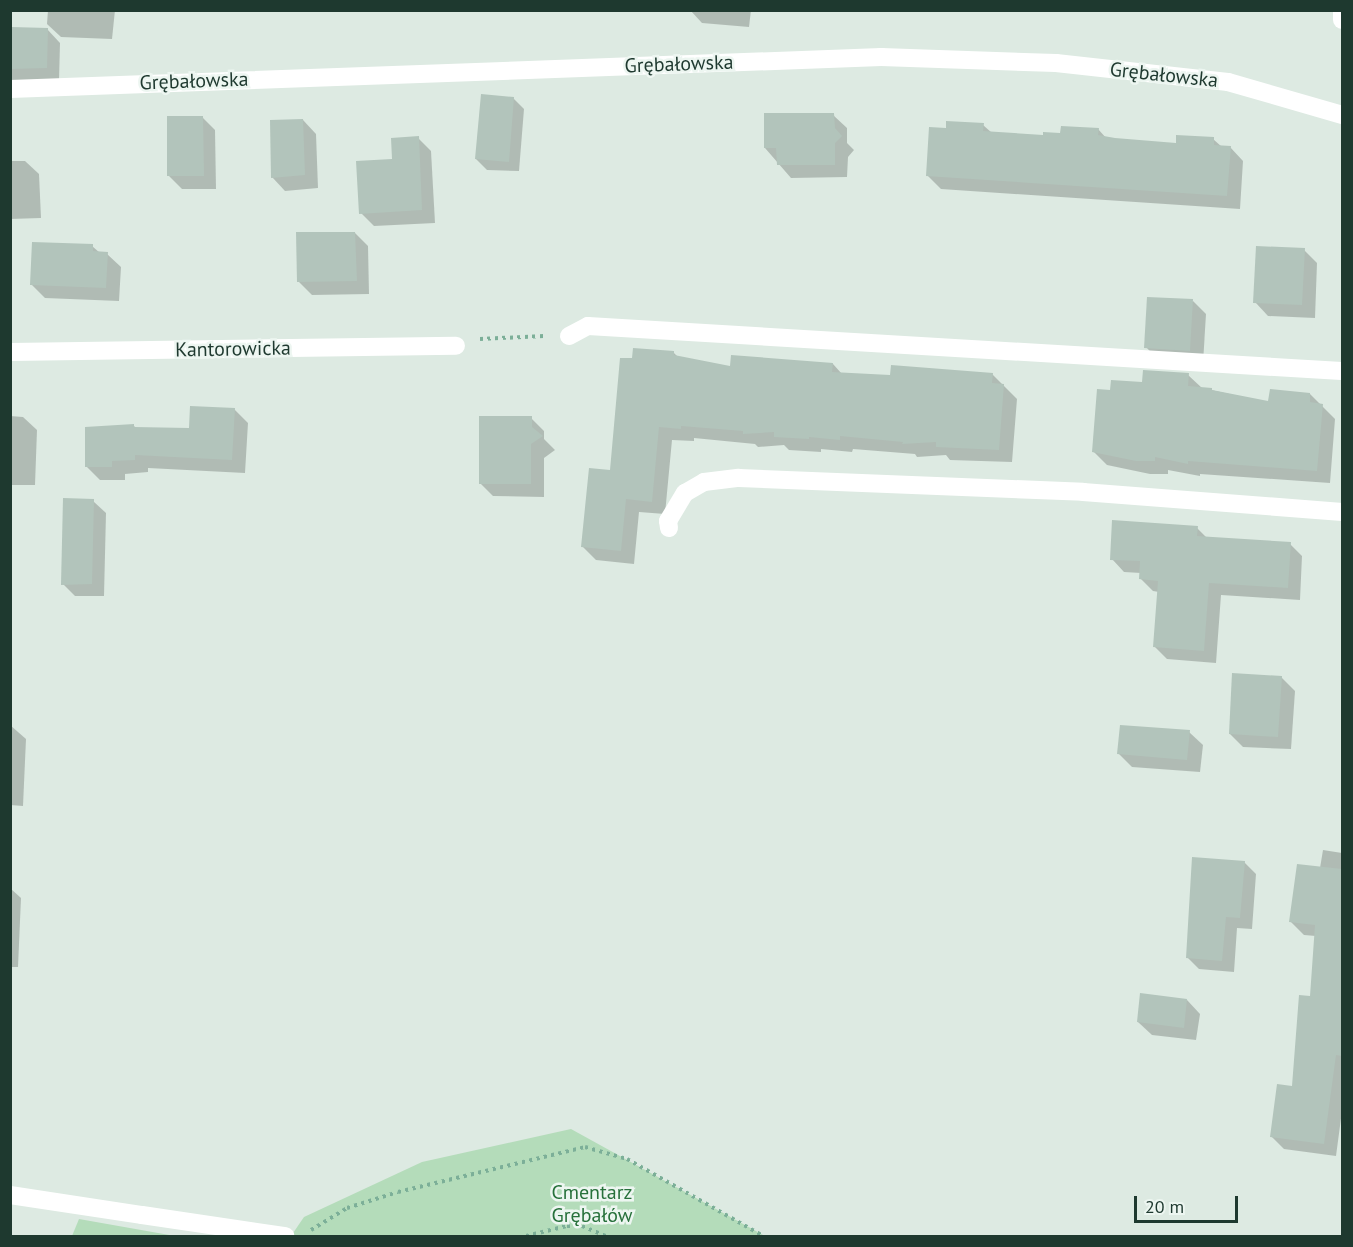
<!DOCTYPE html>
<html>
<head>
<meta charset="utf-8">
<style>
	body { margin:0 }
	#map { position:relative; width:1353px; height:1247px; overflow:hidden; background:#ddeae2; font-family:"PT Sans",sans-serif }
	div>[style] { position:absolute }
	.green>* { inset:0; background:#b4dcba }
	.shadow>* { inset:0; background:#0003 }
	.building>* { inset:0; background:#b2c4bb }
	.path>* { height:4px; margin-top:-2px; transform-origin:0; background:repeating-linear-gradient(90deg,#7caf98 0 3px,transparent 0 7.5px) }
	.service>* { height:18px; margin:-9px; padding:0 9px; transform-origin:9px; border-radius:9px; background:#fff }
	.minor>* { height:18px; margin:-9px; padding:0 9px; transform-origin:9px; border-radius:9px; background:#fff }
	span { translate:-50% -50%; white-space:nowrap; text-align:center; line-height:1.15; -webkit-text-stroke:5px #edf6f1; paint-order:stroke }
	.street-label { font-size:20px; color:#1e392f }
	.park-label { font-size:20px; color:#27713b }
	.frame { position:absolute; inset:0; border:12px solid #1e392f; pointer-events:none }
	.scale { position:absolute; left:1134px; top:1196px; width:104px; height:27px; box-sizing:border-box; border:3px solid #1e392f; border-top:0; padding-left:8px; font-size:18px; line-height:21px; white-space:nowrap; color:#1e392f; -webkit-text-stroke:4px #edf6f1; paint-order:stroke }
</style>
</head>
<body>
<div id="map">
	<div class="green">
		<div style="clip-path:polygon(571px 1129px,765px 1236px,291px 1236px,304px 1217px,422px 1162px)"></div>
		<div style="clip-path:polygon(79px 1219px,175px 1236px,72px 1236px)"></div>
	</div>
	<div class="shadow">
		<div style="clip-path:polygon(48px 10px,115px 10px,112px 39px,61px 37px,47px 24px)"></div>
		<div style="clip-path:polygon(690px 10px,751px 10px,749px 27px,702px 23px)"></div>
		<div style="clip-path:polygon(47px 29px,60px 43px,59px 81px,10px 82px,10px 39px)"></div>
		<div style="clip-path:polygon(513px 98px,524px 109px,519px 171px,487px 170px,476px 159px)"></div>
		<div style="clip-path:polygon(833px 115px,847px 128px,847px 143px,854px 150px,848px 157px,847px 177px,791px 178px,765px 148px)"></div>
		<div style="clip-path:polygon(202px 117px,215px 130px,216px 189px,182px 189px,169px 176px)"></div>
		<div style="clip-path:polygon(303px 120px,316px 134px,318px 188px,285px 191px,272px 177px)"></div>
		<div style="clip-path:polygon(983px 125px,992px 133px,1044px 137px,1098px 129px,1107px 139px,1177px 144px,1213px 139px,1222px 147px,1230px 147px,1243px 161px,1240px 209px,941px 189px,927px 175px,947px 130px)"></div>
		<div style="clip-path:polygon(418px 138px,431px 151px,435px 223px,374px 226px,361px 213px,393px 160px)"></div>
		<div style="clip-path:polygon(10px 161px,25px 161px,39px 174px,41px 218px,10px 219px)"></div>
		<div style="clip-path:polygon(355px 233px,368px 246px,369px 294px,312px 295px,298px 281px)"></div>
		<div style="clip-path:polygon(92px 246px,100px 253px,107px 254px,121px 267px,119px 301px,45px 298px,32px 285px)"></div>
		<div style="clip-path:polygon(1304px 250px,1317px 263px,1315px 318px,1268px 316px,1255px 302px)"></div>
		<div style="clip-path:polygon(1193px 301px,1206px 314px,1203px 363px,1159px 361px,1146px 347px)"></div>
		<div style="clip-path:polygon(673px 352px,678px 357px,732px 368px,833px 364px,842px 374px,891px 377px,992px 374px,1017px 399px,1012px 462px,950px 460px,946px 455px,917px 457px,915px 454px,853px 449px,852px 452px,821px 449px,821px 452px,789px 450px,784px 445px,758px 447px,755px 444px,694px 438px,694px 441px,672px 440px,665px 514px,639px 512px,634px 564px,596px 560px,583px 547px,612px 472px,634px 359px)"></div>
		<div style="clip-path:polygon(1188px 375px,1202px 388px,1270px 403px,1310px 394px,1335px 419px,1330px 483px,1200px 474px,1200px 476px,1168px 470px,1168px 474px,1150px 474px,1107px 465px,1094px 452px,1111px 391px)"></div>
		<div style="clip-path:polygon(234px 409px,248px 423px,245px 473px,148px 468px,148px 472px,125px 474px,125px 480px,100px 480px,86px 466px,134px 426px,137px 429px,191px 429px)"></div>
		<div style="clip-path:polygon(10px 416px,23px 417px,37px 430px,35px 485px,10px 485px)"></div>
		<div style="clip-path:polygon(531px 418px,544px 431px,544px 439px,555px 450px,544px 458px,544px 497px,493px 496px,480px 483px)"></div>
		<div style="clip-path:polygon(93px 501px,106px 513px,104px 596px,75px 596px,63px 584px)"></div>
		<div style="clip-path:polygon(1197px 528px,1207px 538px,1290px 544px,1302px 556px,1300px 600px,1221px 595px,1216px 663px,1167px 659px,1154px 646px,1159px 592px,1153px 591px,1141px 579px,1141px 573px,1124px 572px,1112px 559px)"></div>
		<div style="clip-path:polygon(1281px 677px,1295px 691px,1291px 749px,1243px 747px,1230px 734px)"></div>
		<div style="clip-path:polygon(10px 725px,26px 739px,23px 806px,10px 805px)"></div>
		<div style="clip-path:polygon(1189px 732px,1203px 745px,1200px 772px,1132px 767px,1119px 754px)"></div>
		<div style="clip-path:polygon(1323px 850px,1342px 853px,1342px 1111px,1336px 1156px,1284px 1149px,1271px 1136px,1294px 1087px,1311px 998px,1316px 936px,1304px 935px,1291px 922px,1320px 868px)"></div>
		<div style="clip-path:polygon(1244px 862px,1256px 874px,1252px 929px,1237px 928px,1234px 972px,1199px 969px,1187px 957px)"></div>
		<div style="clip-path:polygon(10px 888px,21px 898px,18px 967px,10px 967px)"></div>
		<div style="clip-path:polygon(1187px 1000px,1200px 1014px,1196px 1040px,1152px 1035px,1138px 1022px)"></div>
	</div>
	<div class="building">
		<div style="clip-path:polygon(11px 27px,48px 28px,47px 68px,10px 69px)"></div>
		<div style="clip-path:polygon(481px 94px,514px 97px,509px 162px,475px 159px)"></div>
		<div style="clip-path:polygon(764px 113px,834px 113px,835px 128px,842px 136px,835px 143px,835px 165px,777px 165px,776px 148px,764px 148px)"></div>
		<div style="clip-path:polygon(167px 116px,203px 116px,204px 176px,167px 176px)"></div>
		<div style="clip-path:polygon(303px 119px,305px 175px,271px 178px,270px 120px)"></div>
		<div style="clip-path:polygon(946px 121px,984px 123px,983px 131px,1043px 135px,1043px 132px,1060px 133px,1061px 126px,1099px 128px,1098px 135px,1115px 138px,1176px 143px,1176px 135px,1214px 137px,1214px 145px,1231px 146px,1227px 196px,926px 176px,929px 127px,946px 128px)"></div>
		<div style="clip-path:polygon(419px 136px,422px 210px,359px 214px,356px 161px,392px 159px,391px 138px)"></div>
		<div style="clip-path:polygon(296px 232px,355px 232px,357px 281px,297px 282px)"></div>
		<div style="clip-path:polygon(32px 242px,93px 244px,93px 251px,108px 252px,106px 288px,30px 285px)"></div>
		<div style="clip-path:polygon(1256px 246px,1305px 248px,1302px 305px,1253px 303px)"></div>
		<div style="clip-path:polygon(1147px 297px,1193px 299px,1190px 351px,1144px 348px)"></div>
		<div style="clip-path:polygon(633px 348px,674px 351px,674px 355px,730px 366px,731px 355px,833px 363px,832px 372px,890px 375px,891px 365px,993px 373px,992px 383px,1004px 384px,999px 450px,936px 447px,936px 442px,902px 444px,903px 442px,840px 436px,840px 440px,809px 437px,809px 439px,774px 437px,774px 432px,743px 434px,743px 431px,681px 426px,681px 429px,659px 427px,652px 502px,626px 499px,621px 551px,581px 547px,589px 468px,610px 470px,620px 358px,632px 358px)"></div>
		<div style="clip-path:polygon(1143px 370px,1189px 373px,1188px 386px,1212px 388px,1212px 390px,1268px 401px,1270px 389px,1310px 393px,1310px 402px,1323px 404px,1317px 471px,1188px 461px,1188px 464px,1155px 457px,1155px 461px,1136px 461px,1092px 452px,1097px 389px,1110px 390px,1111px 380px,1142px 382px)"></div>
		<div style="clip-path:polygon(190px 406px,235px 408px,232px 460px,135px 455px,135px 460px,112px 461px,112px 467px,85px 467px,85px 427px,134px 424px,134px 427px,189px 428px)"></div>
		<div style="clip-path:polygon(479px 416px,532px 416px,532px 427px,543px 436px,531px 444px,531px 484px,479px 484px)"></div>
		<div style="clip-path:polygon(63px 498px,94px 499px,92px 584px,61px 585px)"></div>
		<div style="clip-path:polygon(1112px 520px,1198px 526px,1197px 536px,1291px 542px,1288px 588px,1209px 583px,1204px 651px,1153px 647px,1158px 581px,1139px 579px,1140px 561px,1110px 560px)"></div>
		<div style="clip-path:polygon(1232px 673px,1282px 676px,1278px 737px,1229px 734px)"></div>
		<div style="clip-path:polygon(1120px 725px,1190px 730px,1187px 760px,1117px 754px)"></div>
		<div style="clip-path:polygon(1192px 857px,1245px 861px,1240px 918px,1226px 917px,1222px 961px,1186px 958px)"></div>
		<div style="clip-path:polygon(1297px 864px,1342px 869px,1342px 1056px,1336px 1055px,1324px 1144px,1270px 1137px,1277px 1084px,1292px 1086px,1299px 995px,1310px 996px,1315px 925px,1289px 922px)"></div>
		<div style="clip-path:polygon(1140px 993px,1187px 999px,1184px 1028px,1137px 1022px)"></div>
	</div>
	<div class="path">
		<div style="left:480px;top:339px;width:64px;rotate:-2.7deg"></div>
		<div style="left:311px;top:1230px;width:42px;rotate:-31.4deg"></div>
		<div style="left:347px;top:1208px;width:53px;rotate:-17.4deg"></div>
		<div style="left:398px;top:1192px;width:192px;rotate:-13.5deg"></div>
		<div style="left:585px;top:1147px;width:44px;rotate:15.9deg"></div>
		<div style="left:627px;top:1159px;width:156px;rotate:29.5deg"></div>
		<div style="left:526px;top:1236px;width:42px;rotate:-13.7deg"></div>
		<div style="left:567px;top:1226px;width:15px"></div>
		<div style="left:582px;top:1226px;width:26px;rotate:23deg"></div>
	</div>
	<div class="service">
		<div style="left:569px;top:336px;width:21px;rotate:-28deg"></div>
		<div style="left:588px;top:326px;width:755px;rotate:3.42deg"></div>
		<div style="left:669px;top:528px;width:7px;rotate:-98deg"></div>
		<div style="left:668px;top:521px;width:33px;rotate:-59deg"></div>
		<div style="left:685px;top:493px;width:22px;rotate:-30deg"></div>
		<div style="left:704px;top:482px;width:35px;rotate:-7deg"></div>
		<div style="left:739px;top:478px;width:344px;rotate:2.3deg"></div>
		<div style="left:1083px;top:492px;width:260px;rotate:4.4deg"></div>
		<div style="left:142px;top:1215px;width:145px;rotate:8.4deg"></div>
	</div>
	<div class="minor">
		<div style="left:1342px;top:10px;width:10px;rotate:90deg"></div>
		<div style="left:10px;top:89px;width:872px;rotate:-2.1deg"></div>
		<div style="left:881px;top:57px;width:175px;rotate:2deg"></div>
		<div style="left:1056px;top:63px;width:173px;rotate:6.3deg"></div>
		<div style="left:1228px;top:82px;width:119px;rotate:16.1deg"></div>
		<div style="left:10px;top:352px;width:446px;rotate:-0.8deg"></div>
		<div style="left:10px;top:1195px;width:134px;rotate:8.6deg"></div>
	</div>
	<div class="street-label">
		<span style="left:679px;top:64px;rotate:-2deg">Grębałowska</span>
		<span style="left:1164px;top:75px;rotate:6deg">Grębałowska</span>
		<span style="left:194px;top:81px;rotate:-2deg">Grębałowska</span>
		<span style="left:233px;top:349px;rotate:-1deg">Kantorowicka</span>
	</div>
	<div class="park-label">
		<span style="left:592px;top:1204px">Cmentarz<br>Grębałów</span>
	</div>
	<div class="frame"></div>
	<div class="scale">20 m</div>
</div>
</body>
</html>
